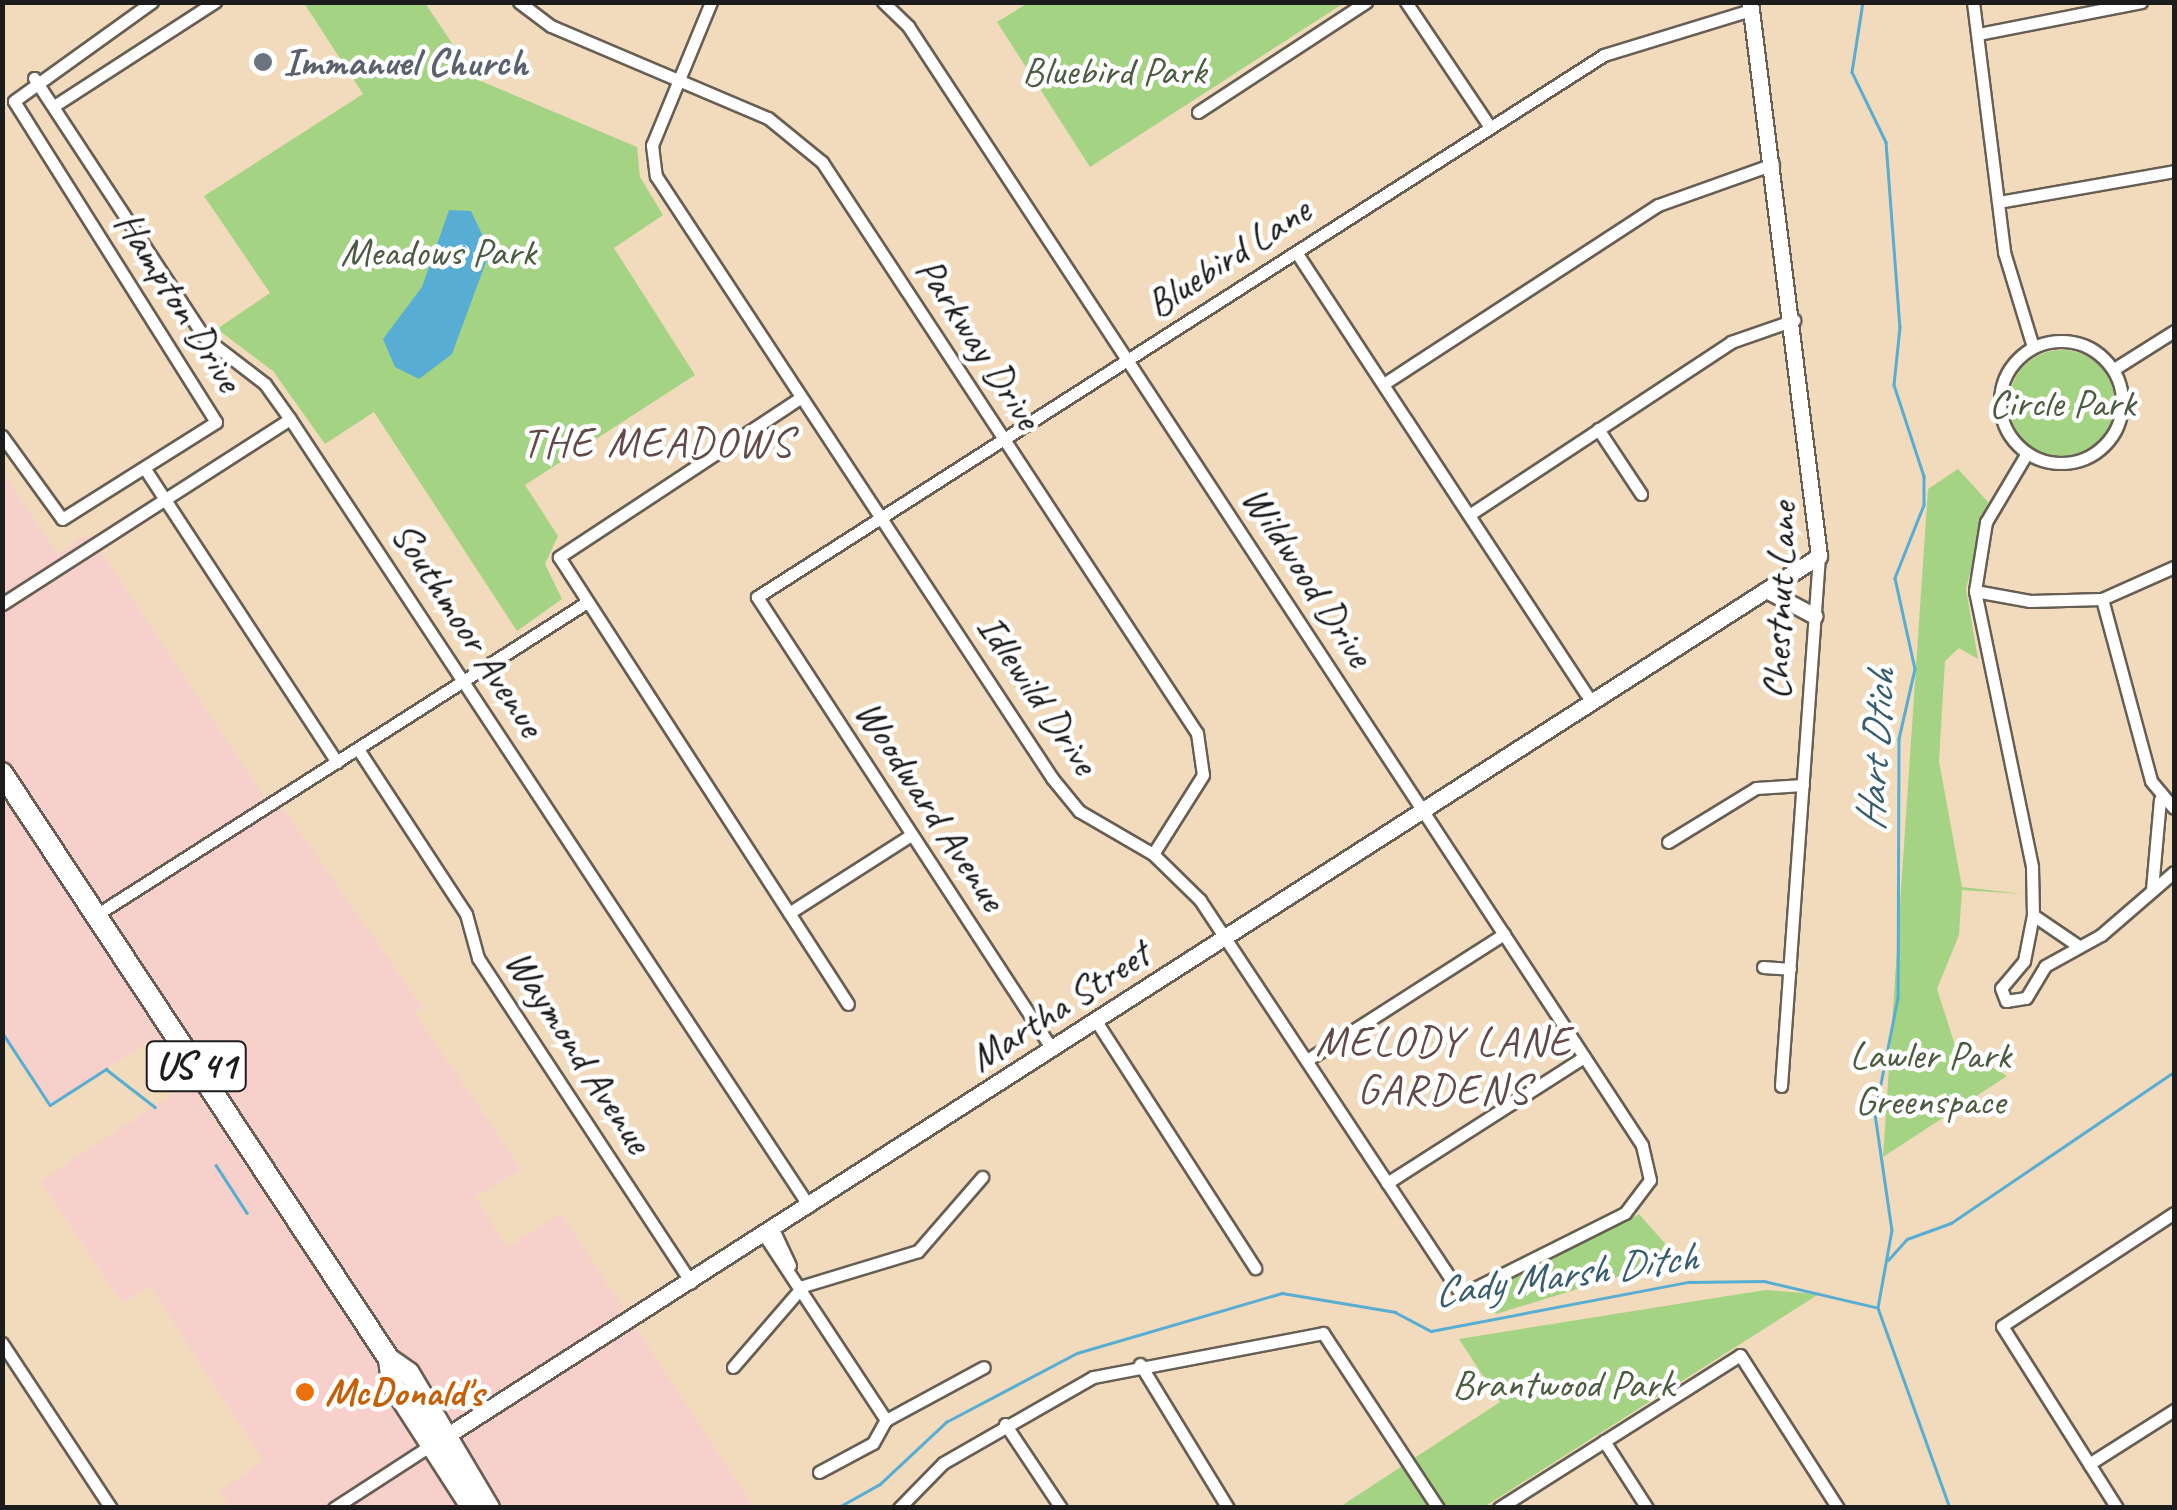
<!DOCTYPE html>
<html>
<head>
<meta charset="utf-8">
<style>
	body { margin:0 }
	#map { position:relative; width:2177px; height:1510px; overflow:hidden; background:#f2dbbc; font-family:Caveat,sans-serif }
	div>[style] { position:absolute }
	.built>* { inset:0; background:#f7d0cc }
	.green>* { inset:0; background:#a4d483 }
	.round { border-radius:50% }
	.water>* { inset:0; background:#57add3 }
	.stream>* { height:2.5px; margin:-1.25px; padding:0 1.25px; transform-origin:1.25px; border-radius:1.25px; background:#57add3 }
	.roads { filter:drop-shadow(2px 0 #675f54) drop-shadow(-2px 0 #675f54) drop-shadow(0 2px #675f54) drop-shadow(0 -2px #675f54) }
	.street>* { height:11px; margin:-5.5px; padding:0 5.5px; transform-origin:5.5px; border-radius:5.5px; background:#fff }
	.street>.ring { margin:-5.5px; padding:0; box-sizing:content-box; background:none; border:11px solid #fff; border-radius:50% }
	.secondary>* { height:15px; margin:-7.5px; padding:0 7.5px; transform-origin:7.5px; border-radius:7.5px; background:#fff }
	.highway>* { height:20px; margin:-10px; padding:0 10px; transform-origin:10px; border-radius:10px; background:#fff }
	.dots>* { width:28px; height:28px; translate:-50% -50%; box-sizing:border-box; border:5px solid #fff; border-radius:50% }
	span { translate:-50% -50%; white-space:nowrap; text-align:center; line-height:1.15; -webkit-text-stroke:9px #fff; paint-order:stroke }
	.shield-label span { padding:2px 8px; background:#fff; border:2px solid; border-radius:8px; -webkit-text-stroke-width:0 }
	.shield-label { font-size:38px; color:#1c1c1c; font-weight:700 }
	.worship-label { font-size:40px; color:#5b616d; font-weight:700 }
	.left { translate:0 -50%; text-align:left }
	.park-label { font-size:40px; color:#4c5c40 }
	.street-label { font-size:40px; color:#1c1c1c }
	.food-label { font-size:40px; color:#c56008; font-weight:700 }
	.neighbourhood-label { font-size:42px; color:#624a48; letter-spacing:2.5px }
	.water-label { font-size:42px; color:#375d6e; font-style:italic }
	.frame { position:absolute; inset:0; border:5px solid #1c1c1c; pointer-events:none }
</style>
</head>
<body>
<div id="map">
	<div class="built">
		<div style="clip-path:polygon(2px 471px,58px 554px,86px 535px,101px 552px,274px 812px,283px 808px,423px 1008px,414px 1012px,521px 1169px,475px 1197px,507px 1248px,561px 1214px,754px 1507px,230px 1507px,220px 1491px,264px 1461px,150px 1286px,122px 1303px,41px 1181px,190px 1083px,154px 1038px,50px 1105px,3px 1031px)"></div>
	</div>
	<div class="green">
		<div style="clip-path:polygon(304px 3px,425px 3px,476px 79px,637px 147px,640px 177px,663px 215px,614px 248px,695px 375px,525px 485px,558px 536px,545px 564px,562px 599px,517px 631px,374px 412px,325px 444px,273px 371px,217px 329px,270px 293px,204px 196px,363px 94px)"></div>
		<div style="clip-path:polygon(1028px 3px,1028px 2px,1344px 3px,1090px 167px,997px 22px)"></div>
		<div class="round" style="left:2009px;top:350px;width:106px;height:106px"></div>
		<div style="clip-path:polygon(1958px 469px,1988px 502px,1966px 589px,1978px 659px,1959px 648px,1945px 661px,1939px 761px,1962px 887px,2023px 894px,1962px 890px,1959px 935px,1937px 989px,1955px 1045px,2007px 1076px,1883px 1157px,1928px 489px)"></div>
		<div style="clip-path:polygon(1639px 1214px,1691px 1273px,1652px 1266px,1496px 1314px,1483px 1294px)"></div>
		<div style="clip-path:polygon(1765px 1290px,1819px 1294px,1484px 1507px,1338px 1508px,1500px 1402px,1459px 1339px)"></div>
	</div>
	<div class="water">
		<div style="clip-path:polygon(449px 210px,471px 211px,490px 251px,452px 354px,419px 379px,395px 367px,383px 339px,422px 287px)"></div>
	</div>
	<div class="stream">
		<div style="left:1863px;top:2px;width:71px;rotate:98.9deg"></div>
		<div style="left:1852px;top:72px;width:78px;rotate:64.1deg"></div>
		<div style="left:1886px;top:142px;width:186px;rotate:85.7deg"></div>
		<div style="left:1900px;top:327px;width:58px;rotate:95.9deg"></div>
		<div style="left:1894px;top:385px;width:96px;rotate:71.8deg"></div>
		<div style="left:1924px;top:476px;width:29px;rotate:90deg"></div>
		<div style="left:1924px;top:505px;width:79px;rotate:111.7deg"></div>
		<div style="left:1895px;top:578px;width:93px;rotate:77.6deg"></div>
		<div style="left:1915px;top:669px;width:72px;rotate:102.9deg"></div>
		<div style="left:1899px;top:739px;width:259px;rotate:90.2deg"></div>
		<div style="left:1898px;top:998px;width:118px;rotate:101.2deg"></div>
		<div style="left:1875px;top:1114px;width:117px;rotate:81.7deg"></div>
		<div style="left:1892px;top:1230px;width:79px;rotate:100.2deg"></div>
		<div style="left:1878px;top:1308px;width:213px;rotate:70.2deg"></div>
		<div style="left:2px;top:1032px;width:87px;rotate:56.7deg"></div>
		<div style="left:50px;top:1105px;width:67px;rotate:-32.7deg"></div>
		<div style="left:106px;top:1069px;width:62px;rotate:37.8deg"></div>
		<div style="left:216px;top:1165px;width:57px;rotate:57.1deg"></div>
		<div style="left:1888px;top:1260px;width:28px;rotate:-48deg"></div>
		<div style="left:1907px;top:1239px;width:47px;rotate:-20deg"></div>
		<div style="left:1951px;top:1223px;width:269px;rotate:-34.1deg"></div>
		<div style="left:837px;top:1508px;width:49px;rotate:-29.2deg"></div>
		<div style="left:880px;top:1484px;width:91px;rotate:-43.2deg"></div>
		<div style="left:946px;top:1422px;width:148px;rotate:-27.8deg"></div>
		<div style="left:1077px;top:1353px;width:214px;rotate:-16.3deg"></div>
		<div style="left:1282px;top:1293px;width:115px;rotate:9.5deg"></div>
		<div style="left:1395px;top:1312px;width:41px;rotate:27.8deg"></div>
		<div style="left:1431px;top:1331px;width:263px;rotate:-10.8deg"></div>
		<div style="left:1689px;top:1282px;width:75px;rotate:-0.8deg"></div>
		<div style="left:1764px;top:1281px;width:114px;rotate:13.2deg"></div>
	</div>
	<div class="roads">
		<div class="street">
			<div style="left:519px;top:2px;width:40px;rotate:37deg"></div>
			<div style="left:551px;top:26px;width:236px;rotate:23deg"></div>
			<div style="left:768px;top:118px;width:70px;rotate:39.2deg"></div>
			<div style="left:822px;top:162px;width:683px;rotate:56.71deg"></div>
			<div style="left:1197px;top:733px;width:42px;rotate:81.9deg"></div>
			<div style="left:1203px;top:775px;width:93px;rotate:122.3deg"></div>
			<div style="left:711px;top:2px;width:155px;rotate:112.4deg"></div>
			<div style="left:652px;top:145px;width:31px;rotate:83deg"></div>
			<div style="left:656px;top:176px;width:721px;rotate:56.66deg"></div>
			<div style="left:1052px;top:778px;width:43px;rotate:50.7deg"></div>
			<div style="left:1079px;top:811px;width:86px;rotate:30.2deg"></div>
			<div style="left:1153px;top:854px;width:66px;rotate:44.4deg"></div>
			<div style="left:1200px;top:900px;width:473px;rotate:56.5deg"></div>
			<div style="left:1461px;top:1295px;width:183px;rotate:-26.6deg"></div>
			<div style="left:1625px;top:1213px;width:41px;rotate:-52.9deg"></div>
			<div style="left:1650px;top:1180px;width:36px;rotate:-103deg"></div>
			<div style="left:1642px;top:1145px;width:1338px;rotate:-123.26deg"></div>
			<div style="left:908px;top:26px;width:35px;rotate:-136deg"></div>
			<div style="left:1406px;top:2px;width:151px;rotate:56.1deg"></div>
			<div style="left:1973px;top:2px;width:252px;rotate:82.9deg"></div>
			<div style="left:2004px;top:252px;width:99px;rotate:73deg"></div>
			<div style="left:1978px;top:34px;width:166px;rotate:-11.1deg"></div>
			<div style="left:34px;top:78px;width:310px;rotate:56.7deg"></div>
			<div style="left:204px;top:337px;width:77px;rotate:37.6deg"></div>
			<div style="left:265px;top:384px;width:43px;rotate:54.5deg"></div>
			<div style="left:290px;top:419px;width:943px;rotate:56.6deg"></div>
			<div style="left:54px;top:106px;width:192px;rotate:-32.9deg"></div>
			<div style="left:1198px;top:112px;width:201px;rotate:-33.2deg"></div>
			<div style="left:1999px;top:202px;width:178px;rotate:-10deg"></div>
			<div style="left:1296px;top:252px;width:539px;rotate:56.72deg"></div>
			<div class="ring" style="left:2000px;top:341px;width:111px;height:111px"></div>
			<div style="left:2114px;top:369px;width:71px;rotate:-32.3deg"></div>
			<div style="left:1385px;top:383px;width:326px;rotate:-33.1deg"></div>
			<div style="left:1658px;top:205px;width:122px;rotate:-19.6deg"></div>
			<div style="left:800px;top:398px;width:289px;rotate:146.6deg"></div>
			<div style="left:559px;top:557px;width:532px;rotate:57.12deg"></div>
			<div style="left:1598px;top:429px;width:78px;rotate:56.5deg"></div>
			<div style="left:2px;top:436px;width:102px;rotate:54.1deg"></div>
			<div style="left:62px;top:519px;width:182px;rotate:-32.2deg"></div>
			<div style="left:216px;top:422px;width:379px;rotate:-122.2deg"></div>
			<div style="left:14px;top:101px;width:170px;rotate:-35.7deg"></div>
			<div style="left:2027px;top:453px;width:80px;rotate:120.7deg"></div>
			<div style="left:1986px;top:522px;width:70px;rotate:99.1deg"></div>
			<div style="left:1975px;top:591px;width:282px;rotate:78.3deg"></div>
			<div style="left:2032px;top:867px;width:48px;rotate:88.8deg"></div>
			<div style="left:2033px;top:915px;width:47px;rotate:101.1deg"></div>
			<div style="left:2024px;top:961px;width:35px;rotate:130deg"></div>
			<div style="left:2001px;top:988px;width:14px;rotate:69deg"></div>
			<div style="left:2006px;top:1001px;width:20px;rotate:-9deg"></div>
			<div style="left:2026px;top:998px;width:37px;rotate:-59deg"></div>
			<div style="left:2045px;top:966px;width:64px;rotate:-29deg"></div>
			<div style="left:2101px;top:935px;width:96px;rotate:-40.8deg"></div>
			<div style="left:147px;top:472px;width:347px;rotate:56.8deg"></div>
			<div style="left:1469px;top:515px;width:314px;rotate:-33.4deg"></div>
			<div style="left:1731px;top:342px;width:67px;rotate:-19.2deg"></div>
			<div style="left:1975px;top:591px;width:56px;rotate:10.3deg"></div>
			<div style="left:2030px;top:601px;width:72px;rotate:-1.6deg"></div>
			<div style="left:2102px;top:599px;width:79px;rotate:-24deg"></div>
			<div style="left:2102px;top:599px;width:188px;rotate:74.9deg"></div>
			<div style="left:2151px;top:781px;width:35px;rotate:50deg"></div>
			<div style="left:2px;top:604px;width:342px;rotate:-32.7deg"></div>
			<div style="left:358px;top:749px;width:197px;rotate:56.8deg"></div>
			<div style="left:466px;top:914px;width:46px;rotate:74.7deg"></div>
			<div style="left:478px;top:958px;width:388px;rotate:56.7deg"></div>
			<div style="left:1668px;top:842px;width:103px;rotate:-31.5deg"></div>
			<div style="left:1756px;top:788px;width:47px;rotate:-3.7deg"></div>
			<div style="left:2152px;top:889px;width:90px;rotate:-84.9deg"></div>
			<div style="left:789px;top:913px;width:145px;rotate:-32.6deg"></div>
			<div style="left:96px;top:915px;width:579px;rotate:-32.51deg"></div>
			<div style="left:2033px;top:915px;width:53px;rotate:34.3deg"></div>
			<div style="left:1763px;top:967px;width:27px;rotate:4deg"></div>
			<div style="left:1096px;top:1021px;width:294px;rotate:57.2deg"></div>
			<div style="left:1052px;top:1049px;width:540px;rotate:-123.13deg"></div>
			<div style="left:757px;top:597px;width:1006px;rotate:-32.62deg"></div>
			<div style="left:1604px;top:55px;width:153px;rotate:-17.1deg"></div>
			<div style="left:1307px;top:1060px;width:234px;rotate:-32.6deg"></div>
			<div style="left:1781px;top:1086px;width:531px;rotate:-85.9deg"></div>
			<div style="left:1387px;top:1183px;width:234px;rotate:-32.6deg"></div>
			<div style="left:773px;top:1229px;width:40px;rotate:65deg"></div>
			<div style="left:764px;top:1235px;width:222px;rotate:56.6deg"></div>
			<div style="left:2px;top:1343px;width:198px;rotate:56.6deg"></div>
			<div style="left:1140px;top:1364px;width:169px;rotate:58.6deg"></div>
			<div style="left:733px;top:1367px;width:107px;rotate:-49.2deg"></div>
			<div style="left:803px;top:1286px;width:120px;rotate:-16.9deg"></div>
			<div style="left:918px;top:1251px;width:98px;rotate:-49.1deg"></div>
			<div style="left:1005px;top:1424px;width:101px;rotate:56.3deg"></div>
			<div style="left:1604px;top:1441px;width:80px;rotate:57.3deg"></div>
			<div style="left:2089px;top:1464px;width:101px;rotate:-32.4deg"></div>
			<div style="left:819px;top:1472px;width:61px;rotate:-28.2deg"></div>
			<div style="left:873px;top:1443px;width:26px;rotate:-61deg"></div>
			<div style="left:886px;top:1420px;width:111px;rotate:-28.4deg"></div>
			<div style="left:334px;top:1508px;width:116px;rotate:-33deg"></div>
			<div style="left:899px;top:1508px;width:63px;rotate:-45.6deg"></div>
			<div style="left:943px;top:1463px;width:173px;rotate:-29.8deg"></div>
			<div style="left:1093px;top:1377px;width:234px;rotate:-10.8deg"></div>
			<div style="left:1323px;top:1333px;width:209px;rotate:56.7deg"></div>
			<div style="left:1499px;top:1508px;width:285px;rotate:-32.4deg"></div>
			<div style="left:1740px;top:1355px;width:182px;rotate:57.4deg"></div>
			<div style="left:2117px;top:1508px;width:215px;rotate:-122.3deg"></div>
			<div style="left:2002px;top:1326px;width:206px;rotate:-33.3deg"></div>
		</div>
		<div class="secondary">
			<div style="left:1766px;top:590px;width:55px;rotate:28deg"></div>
			<div style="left:440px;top:1440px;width:1638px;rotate:-32.66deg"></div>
			<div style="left:1819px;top:556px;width:558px;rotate:-97.1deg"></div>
		</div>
		<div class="highway">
			<div style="left:2px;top:773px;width:702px;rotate:56.56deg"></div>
			<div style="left:389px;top:1359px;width:24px;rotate:35deg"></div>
			<div style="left:409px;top:1373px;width:157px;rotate:59.3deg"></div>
			<div style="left:389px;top:1359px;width:25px;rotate:83deg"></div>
			<div style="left:392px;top:1384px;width:148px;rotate:57.2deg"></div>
		</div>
	</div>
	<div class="dots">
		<div style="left:263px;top:62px;background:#6b7280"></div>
		<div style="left:305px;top:1392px;background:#e8710a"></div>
	</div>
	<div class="shield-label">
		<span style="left:196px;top:1066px">US 41</span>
	</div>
	<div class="worship-label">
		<span class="left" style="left:283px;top:62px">Immanuel Church</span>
	</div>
	<div class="park-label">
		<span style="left:1114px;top:71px">Bluebird Park</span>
		<span style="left:438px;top:252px">Meadows Park</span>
		<span style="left:2062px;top:403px">Circle Park</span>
		<span style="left:1930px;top:1078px">Lawler Park<br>Greenspace</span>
		<span style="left:1563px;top:1384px">Brantwood Park</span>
	</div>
	<div class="street-label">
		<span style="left:1228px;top:257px;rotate:-33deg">Bluebird Lane</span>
		<span style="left:179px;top:301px;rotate:58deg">Hampton Drive</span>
		<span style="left:979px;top:343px;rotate:57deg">Parkway Drive</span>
		<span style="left:1308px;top:576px;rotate:57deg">Wildwood Drive</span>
		<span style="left:1779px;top:601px;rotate:-88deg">Chestnut Lane</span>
		<span style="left:468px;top:629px;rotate:57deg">Southmoor Avenue</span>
		<span style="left:1038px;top:694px;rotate:56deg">Idlewild Drive</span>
		<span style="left:931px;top:805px;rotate:57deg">Woodward Avenue</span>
		<span style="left:1059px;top:1006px;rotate:-33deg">Martha Street</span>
		<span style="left:579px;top:1051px;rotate:57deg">Waymond Avenue</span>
	</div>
	<div class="food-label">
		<span class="left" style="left:325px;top:1392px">McDonald's</span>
	</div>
	<div class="neighbourhood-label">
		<span style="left:658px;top:443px">THE MEADOWS</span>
		<span style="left:1444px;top:1066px">MELODY LANE<br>GARDENS</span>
	</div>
	<div class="water-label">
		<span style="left:1876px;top:750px;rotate:-86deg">Hart Dtich</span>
		<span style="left:1565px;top:1275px;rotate:-8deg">Cady Marsh Ditch</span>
	</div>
	<div class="frame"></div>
</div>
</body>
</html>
